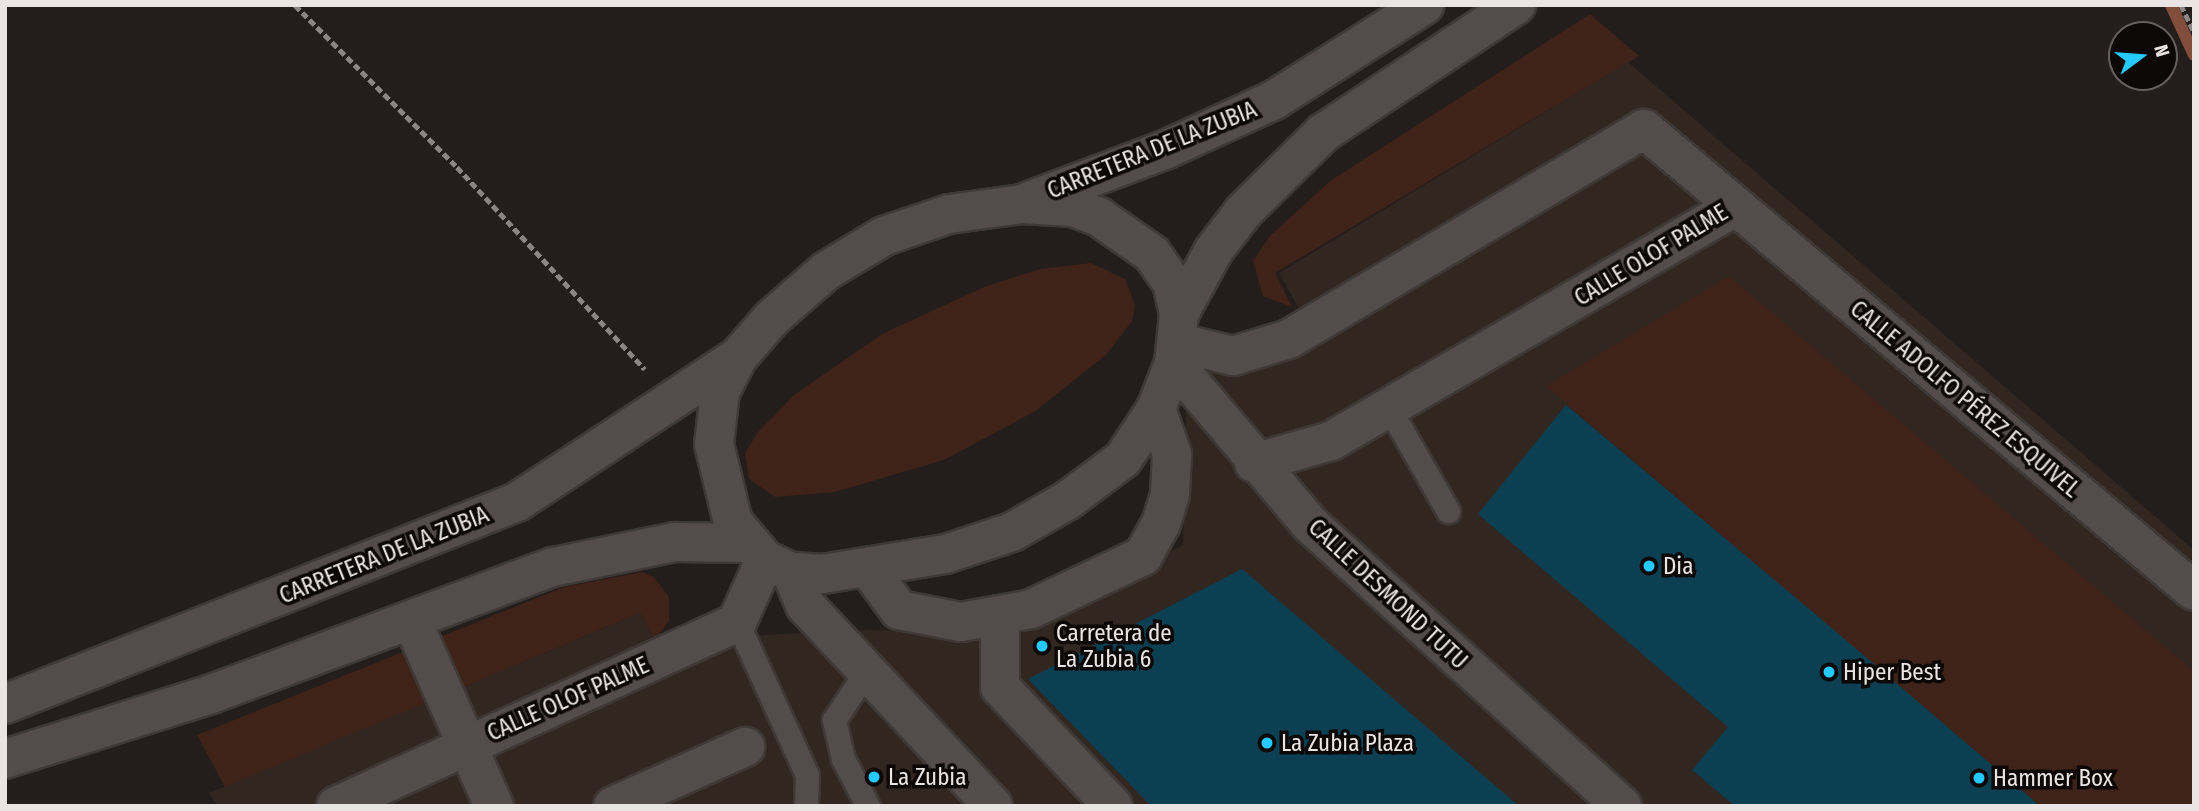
<!DOCTYPE html>
<html>
<head>
<meta charset="utf-8">
<style>
	body { margin:0 }
	#map { position:relative; width:2199px; height:811px; overflow:hidden; background:#231d1b; font-family:"Fira Sans Condensed",sans-serif }
	div>[style] { position:absolute }
	.built>* { inset:0; background:#322621 }
	.green>* { inset:0; background:#3f2218 }
	.stream>* { height:12px; margin:-6px; padding:0 6px; transform-origin:6px; border-radius:6px; background:#804e3b }
	.building>* { inset:0; background:#0c3f51 }
	.path>* { height:4.5px; margin-top:-2.25px; transform-origin:0; background:repeating-linear-gradient(90deg,#8b8684 0 7px,transparent 0 10.5px) }
	.roads { filter:drop-shadow(2px 0 #3e3937) drop-shadow(-2px 0 #3e3937) drop-shadow(0 2px #3e3937) drop-shadow(0 -2px #3e3937) }
	.service>* { height:23px; margin:-11.5px; padding:0 11.5px; transform-origin:11.5px; border-radius:11.5px; background:#534c4a }
	.minor>* { height:38px; margin:-19px; padding:0 19px; transform-origin:19px; border-radius:19px; background:#534c4a }
	.tertiary>* { height:38px; margin:-19px; padding:0 19px; transform-origin:19px; border-radius:19px; background:#534c4a }
	.dots>* { width:19px; height:19px; translate:-50% -50%; box-sizing:border-box; border:4px solid #0b0807; border-radius:50% }
	span { translate:-50% -50%; white-space:nowrap; text-align:center; line-height:1.15; -webkit-text-stroke:7px #0b0807; paint-order:stroke }
	.street-label { font-size:23px; color:#eae5e4 }
	.poi-label { font-size:23px; color:#eae5e4 }
	.left { translate:0 -50%; text-align:left }
	.frame { position:absolute; inset:0; border:7px solid #eae5e4; pointer-events:none }
	.north { position:absolute; left:2108px; top:21px; width:70px; height:70px; box-sizing:border-box; background:#0b0807; border:2px solid #64605f; border-radius:50%; rotate:74deg; font-size:19px; font-weight:700; line-height:28px; text-align:center; color:#eae5e4 }
	.north::after { content:''; display:block; margin:auto; width:24px; height:32px; background:#26c9fe; clip-path:polygon(50% 0,100% 100%,50% 72%,0 100%) }
</style>
</head>
<body>
<div id="map">
	<div class="built">
		<div style="clip-path:polygon(1628px 62px,2194px 550px,2194px 806px,218px 806px,209px 793px,640px 613px,655px 640px,869px 630px,1018px 635px,1183px 545px,1187px 371px,1302px 314px,1279px 273px)"></div>
	</div>
	<div class="green">
		<div style="clip-path:polygon(1590px 14px,1639px 56px,1275px 273px,1292px 307px,1263px 296px,1253px 261px,1270px 236px,1330px 181px)"></div>
		<div style="clip-path:polygon(1091px 263px,1125px 279px,1135px 305px,1132px 321px,1106px 355px,1034px 412px,944px 460px,835px 492px,775px 497px,749px 479px,745px 453px,758px 432px,794px 395px,882px 334px,984px 287px,1040px 269px)"></div>
		<div style="clip-path:polygon(1729px 276px,2194px 671px,2194px 806px,2040px 806px,1546px 386px)"></div>
		<div style="clip-path:polygon(642px 572px,654px 577px,669px 597px,669px 621px,655px 640px,640px 613px,225px 787px,197px 735px,564px 587px)"></div>
	</div>
	<div class="stream">
		<div style="left:2171px;top:5px;width:55px;rotate:65.3deg"></div>
	</div>
	<div class="building">
		<div style="clip-path:polygon(1566px 405px,1820px 618px,2040px 806px,1735px 806px,1692px 770px,1728px 727px,1478px 514px)"></div>
		<div style="clip-path:polygon(1242px 569px,1519px 806px,1151px 806px,1028px 679px)"></div>
	</div>
	<div class="path">
		<div style="left:295px;top:5px;width:229px;rotate:45deg"></div>
		<div style="left:457px;top:167px;width:276px;rotate:47.1deg"></div>
		<div style="left:2181px;top:5px;width:30px;rotate:64deg"></div>
	</div>
	<div class="roads">
		<div class="service">
			<div style="left:1389px;top:408px;width:119px;rotate:60.2deg"></div>
			<div style="left:737px;top:622px;width:168px;rotate:65.4deg"></div>
			<div style="left:807px;top:775px;width:31px;rotate:92deg"></div>
			<div style="left:866px;top:672px;width:58px;rotate:123.7deg"></div>
			<div style="left:834px;top:720px;width:40px;rotate:77deg"></div>
			<div style="left:843px;top:759px;width:53px;rotate:62deg"></div>
		</div>
		<div class="minor">
			<div style="left:1179px;top:343px;width:56px;rotate:13.5deg"></div>
			<div style="left:1233px;top:356px;width:59px;rotate:-16.9deg"></div>
			<div style="left:1289px;top:339px;width:412px;rotate:-30.6deg"></div>
			<div style="left:1644px;top:129px;width:718px;rotate:40.03deg"></div>
			<div style="left:1174px;top:363px;width:212px;rotate:49.8deg"></div>
			<div style="left:1311px;top:525px;width:419px;rotate:42.1deg"></div>
			<div style="left:1254px;top:463px;width:80px;rotate:-15.9deg"></div>
			<div style="left:1331px;top:441px;width:468px;rotate:-30.1deg"></div>
			<div style="left:869px;top:569px;width:51px;rotate:53.8deg"></div>
			<div style="left:899px;top:610px;width:63px;rotate:11deg"></div>
			<div style="left:961px;top:622px;width:71px;rotate:-10.5deg"></div>
			<div style="left:1031px;top:609px;width:124px;rotate:-25.3deg"></div>
			<div style="left:1143px;top:556px;width:37px;rotate:-61deg"></div>
			<div style="left:1161px;top:524px;width:31px;rotate:-73deg"></div>
			<div style="left:1170px;top:494px;width:40px;rotate:-87.1deg"></div>
			<div style="left:1172px;top:454px;width:48px;rotate:-109.6deg"></div>
			<div style="left:791px;top:572px;width:36px;rotate:67deg"></div>
			<div style="left:805px;top:605px;width:275px;rotate:46.9deg"></div>
			<div style="left:1000px;top:619px;width:68px;rotate:90deg"></div>
			<div style="left:1000px;top:687px;width:164px;rotate:46.5deg"></div>
			<div style="left:412px;top:621px;width:202px;rotate:66.1deg"></div>
			<div style="left:336px;top:806px;width:441px;rotate:-24.6deg"></div>
			<div style="left:737px;top:622px;width:68px;rotate:-65.7deg"></div>
			<div style="left:613px;top:806px;width:145px;rotate:-24.1deg"></div>
		</div>
		<div class="tertiary">
			<div style="left:1029px;top:201px;width:147px;rotate:-20.6deg"></div>
			<div style="left:1167px;top:149px;width:118px;rotate:-24.6deg"></div>
			<div style="left:1274px;top:100px;width:178px;rotate:-32.3deg"></div>
			<div style="left:1022px;top:204px;width:50px;rotate:3.4deg"></div>
			<div style="left:1072px;top:207px;width:29px;rotate:20deg"></div>
			<div style="left:1099px;top:217px;width:65px;rotate:34.9deg"></div>
			<div style="left:1152px;top:254px;width:35px;rotate:55deg"></div>
			<div style="left:1172px;top:283px;width:32px;rotate:77deg"></div>
			<div style="left:1179px;top:314px;width:49px;rotate:95.8deg"></div>
			<div style="left:1174px;top:363px;width:49px;rotate:111.4deg"></div>
			<div style="left:1156px;top:409px;width:60px;rotate:123.4deg"></div>
			<div style="left:1123px;top:459px;width:69px;rotate:143.3deg"></div>
			<div style="left:1068px;top:500px;width:64px;rotate:150.3deg"></div>
			<div style="left:1012px;top:532px;width:71px;rotate:161.8deg"></div>
			<div style="left:945px;top:554px;width:124px;rotate:170.7deg"></div>
			<div style="left:823px;top:574px;width:32px;rotate:-176deg"></div>
			<div style="left:791px;top:572px;width:29px;rotate:-155deg"></div>
			<div style="left:765px;top:560px;width:50px;rotate:-130.1deg"></div>
			<div style="left:733px;top:522px;width:80px;rotate:-103.7deg"></div>
			<div style="left:714px;top:444px;width:52px;rotate:-83.4deg"></div>
			<div style="left:720px;top:392px;width:39px;rotate:-63deg"></div>
			<div style="left:738px;top:357px;width:52px;rotate:-48.9deg"></div>
			<div style="left:772px;top:318px;width:72px;rotate:-41deg"></div>
			<div style="left:826px;top:271px;width:68px;rotate:-31.1deg"></div>
			<div style="left:884px;top:236px;width:69px;rotate:-18.7deg"></div>
			<div style="left:949px;top:214px;width:74px;rotate:-7.8deg"></div>
			<div style="left:1179px;top:314px;width:73px;rotate:-61.3deg"></div>
			<div style="left:1214px;top:250px;width:49px;rotate:-52.4deg"></div>
			<div style="left:1244px;top:211px;width:111px;rotate:-44.6deg"></div>
			<div style="left:1323px;top:133px;width:232px;rotate:-33.6deg"></div>
			<div style="left:5px;top:704px;width:550px;rotate:-21.53deg"></div>
			<div style="left:517px;top:502px;width:264px;rotate:-33.3deg"></div>
			<div style="left:5px;top:759px;width:216px;rotate:-17.5deg"></div>
			<div style="left:211px;top:694px;width:365px;rotate:-20.4deg"></div>
			<div style="left:553px;top:567px;width:125px;rotate:-11.6deg"></div>
			<div style="left:675px;top:542px;width:71px;rotate:0.8deg"></div>
		</div>
	</div>
	<div class="dots">
		<div style="left:1649px;top:566px;background:#26c9fe"></div>
		<div style="left:1042px;top:646px;background:#26c9fe"></div>
		<div style="left:1829px;top:672px;background:#26c9fe"></div>
		<div style="left:1267px;top:743px;background:#26c9fe"></div>
		<div style="left:874px;top:777px;background:#26c9fe"></div>
		<div style="left:1979px;top:778px;background:#26c9fe"></div>
	</div>
	<div class="street-label">
		<span style="left:1152px;top:150px;rotate:-22deg">CARRETERA DE LA ZUBIA</span>
		<span style="left:1651px;top:255px;rotate:-31deg">CALLE OLOF PALME</span>
		<span style="left:1965px;top:399px;rotate:40deg">CALLE ADOLFO PÉREZ ESQUIVEL</span>
		<span style="left:384px;top:555px;rotate:-22deg">CARRETERA DE LA ZUBIA</span>
		<span style="left:1388px;top:594px;rotate:43deg">CALLE DESMOND TUTU</span>
		<span style="left:568px;top:699px;rotate:-24deg">CALLE OLOF PALME</span>
	</div>
	<div class="poi-label">
		<span class="left" style="left:1663px;top:566px">Dia</span>
		<span class="left" style="left:1056px;top:646px">Carretera de<br>La Zubia 6</span>
		<span class="left" style="left:1843px;top:672px">Hiper Best</span>
		<span class="left" style="left:1281px;top:743px">La Zubia Plaza</span>
		<span class="left" style="left:888px;top:777px">La Zubia</span>
		<span class="left" style="left:1993px;top:778px">Hammer Box</span>
	</div>
	<div class="frame"></div>
	<div class="north">N</div>
</div>
</body>
</html>
